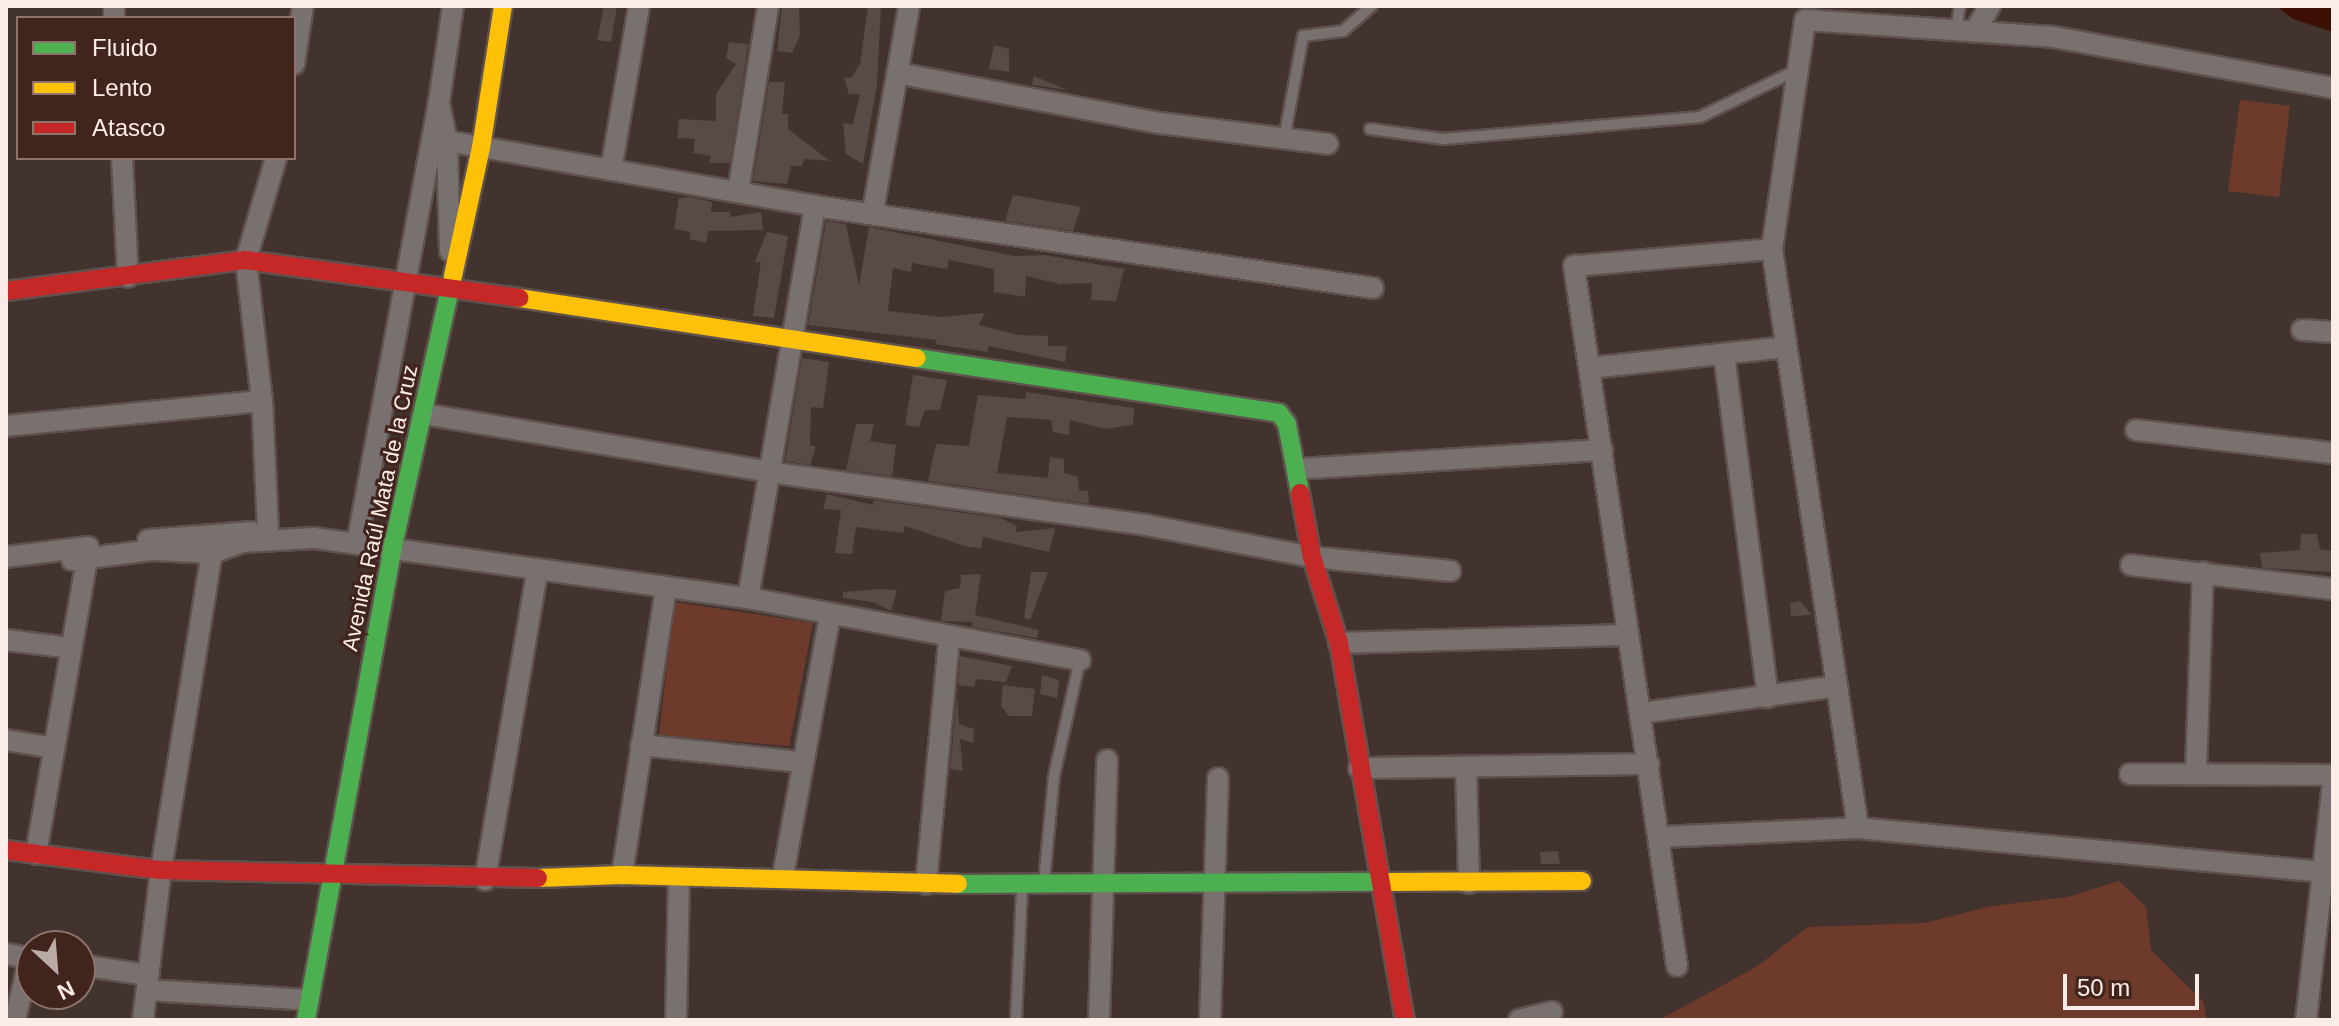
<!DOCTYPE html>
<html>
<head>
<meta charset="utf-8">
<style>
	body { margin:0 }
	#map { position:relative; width:2339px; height:1026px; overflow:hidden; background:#43332e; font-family:Arial,sans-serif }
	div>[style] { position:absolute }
	.green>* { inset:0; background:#6d3a2b }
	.water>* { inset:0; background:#3c1005 }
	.building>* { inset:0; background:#584a46 }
	.roads { filter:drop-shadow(2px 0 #5f514d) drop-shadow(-2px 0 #5f514d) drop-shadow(0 2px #5f514d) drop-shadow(0 -2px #5f514d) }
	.lane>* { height:10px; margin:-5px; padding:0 5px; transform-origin:5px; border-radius:5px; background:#78716f }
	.street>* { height:20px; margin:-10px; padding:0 10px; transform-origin:10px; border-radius:10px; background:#78716f }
	.fast>* { height:18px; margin:-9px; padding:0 9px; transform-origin:9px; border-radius:9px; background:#4caf50 }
	.slow>* { height:18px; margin:-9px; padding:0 9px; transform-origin:9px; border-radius:9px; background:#ffc107 }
	.jam>* { height:18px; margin:-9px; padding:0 9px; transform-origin:9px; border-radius:9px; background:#c62828 }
	span { translate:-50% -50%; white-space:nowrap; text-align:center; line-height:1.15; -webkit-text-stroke:6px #41241b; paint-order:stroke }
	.street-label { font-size:22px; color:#fcece7 }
	.frame { position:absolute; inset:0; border:8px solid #fcece7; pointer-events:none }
	.legend { position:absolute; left:16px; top:16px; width:280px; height:144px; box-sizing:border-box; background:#41241b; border:2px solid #8c746d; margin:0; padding:10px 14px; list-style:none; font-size:24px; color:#fcece7 }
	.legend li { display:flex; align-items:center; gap:16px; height:40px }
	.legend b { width:40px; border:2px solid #8c746d }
	.north { position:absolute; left:16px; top:930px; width:80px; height:80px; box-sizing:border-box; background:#41241b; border:2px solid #8c746d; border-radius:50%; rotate:154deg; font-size:22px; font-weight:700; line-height:32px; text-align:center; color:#fcece7 }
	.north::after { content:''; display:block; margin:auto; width:28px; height:36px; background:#bbaba6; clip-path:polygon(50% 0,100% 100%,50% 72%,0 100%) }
	.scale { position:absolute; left:2063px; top:974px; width:136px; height:36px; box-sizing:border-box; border:4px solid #fcece7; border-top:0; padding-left:10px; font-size:24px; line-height:28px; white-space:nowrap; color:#fcece7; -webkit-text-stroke:6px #41241b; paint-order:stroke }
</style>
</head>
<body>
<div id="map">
	<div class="green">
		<div style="clip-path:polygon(2240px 100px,2290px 106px,2279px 197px,2228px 191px)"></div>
		<div style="clip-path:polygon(674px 602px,813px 623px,789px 746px,659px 735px)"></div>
		<div style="clip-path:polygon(2119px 881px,2146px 907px,2151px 950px,2203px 1001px,2207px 1020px,1659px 1020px,1756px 967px,1808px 927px,1925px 923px,1991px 906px,2068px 897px)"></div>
	</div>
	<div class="water">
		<div style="clip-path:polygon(2276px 6px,2333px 6px,2333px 32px,2293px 19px)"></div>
	</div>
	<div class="building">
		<div style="clip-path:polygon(604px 6px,617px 6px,611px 42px,597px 40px)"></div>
		<div style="clip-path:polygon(782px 6px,799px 7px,800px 35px,792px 53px,777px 51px)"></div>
		<div style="clip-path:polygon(868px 6px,881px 6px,877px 85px,863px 164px,846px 154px,843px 123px,853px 124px,860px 94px,849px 94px,844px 77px,851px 78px,860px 64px)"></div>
		<div style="clip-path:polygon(729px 42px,748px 44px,743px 81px,730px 163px,709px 163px,711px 156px,693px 153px,695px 139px,677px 138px,679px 119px,716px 121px,716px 94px,736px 64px,726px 58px)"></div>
		<div style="clip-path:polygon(994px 45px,1009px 49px,1009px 72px,989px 69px)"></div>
		<div style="clip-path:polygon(1034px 76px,1067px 90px,1032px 85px)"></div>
		<div style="clip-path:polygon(769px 82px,785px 82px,782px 114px,788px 114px,788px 129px,830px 161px,804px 159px,802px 166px,791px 166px,787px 184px,753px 181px)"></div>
		<div style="clip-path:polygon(1013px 195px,1081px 207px,1073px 231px,1005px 221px)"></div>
		<div style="clip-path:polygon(691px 197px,712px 202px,711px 212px,730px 212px,730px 217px,761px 212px,763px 230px,708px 231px,706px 243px,690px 239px,690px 232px,674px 229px,679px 198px)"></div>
		<div style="clip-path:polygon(826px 221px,846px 224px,859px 286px,869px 227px,1015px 256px,1045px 255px,1124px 269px,1116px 301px,1091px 300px,1092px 283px,1060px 284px,1026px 276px,1025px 297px,994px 292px,994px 269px,949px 260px,947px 269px,912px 263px,911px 272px,893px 268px,888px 311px,941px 317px,985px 313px,979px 325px,1018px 335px,1048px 336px,1048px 346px,1067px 346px,1065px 362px,989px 346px,987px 352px,935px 344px,937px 340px,808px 325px)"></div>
		<div style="clip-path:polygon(767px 232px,788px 236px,774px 318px,753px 316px,761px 262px,755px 262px)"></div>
		<div style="clip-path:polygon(802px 358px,829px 362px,823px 408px,811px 407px,810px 445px,816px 447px,810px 465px,785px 461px)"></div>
		<div style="clip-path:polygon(913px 375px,947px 380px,940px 410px,925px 410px,919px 427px,905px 425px)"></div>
		<div style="clip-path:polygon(1026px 392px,1134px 408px,1133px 425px,1105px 429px,1070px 420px,1069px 435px,1053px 432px,1051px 420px,1007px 417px,997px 473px,1048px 478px,1050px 457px,1064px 459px,1064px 473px,1078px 477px,1079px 490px,1088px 491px,1089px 504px,928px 481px,936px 444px,969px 446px,978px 395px,1025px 399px)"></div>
		<div style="clip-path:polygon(856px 424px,874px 424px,870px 441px,896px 445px,892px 476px,846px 470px)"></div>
		<div style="clip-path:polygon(827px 494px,873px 505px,873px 500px,1001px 518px,1017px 526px,1016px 532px,1055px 528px,1049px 552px,983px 537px,981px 548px,968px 547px,905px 526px,903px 533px,856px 527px,852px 554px,835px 553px,841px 510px,823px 509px)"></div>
		<div style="clip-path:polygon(2301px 534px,2317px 534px,2320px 549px,2333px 551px,2333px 572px,2262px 568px,2260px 553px,2300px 550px)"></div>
		<div style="clip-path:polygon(1031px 572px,1048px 572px,1030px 620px,1024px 618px)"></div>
		<div style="clip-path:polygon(981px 574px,975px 615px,1039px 630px,1037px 638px,972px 627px,973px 622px,941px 621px,945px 591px,960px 588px,961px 575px)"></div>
		<div style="clip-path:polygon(878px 589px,897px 590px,891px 611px,873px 602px,843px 598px,843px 592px)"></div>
		<div style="clip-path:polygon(1800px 601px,1812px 615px,1791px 616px,1790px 603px)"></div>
		<div style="clip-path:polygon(960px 656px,1012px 666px,1006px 682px,976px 679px,974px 687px,958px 685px)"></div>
		<div style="clip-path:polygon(1042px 675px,1059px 680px,1057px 698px,1040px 694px)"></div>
		<div style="clip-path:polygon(1003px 685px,1035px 689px,1032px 716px,1009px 716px,1001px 706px)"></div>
		<div style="clip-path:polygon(957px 696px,959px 724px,974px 729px,973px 743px,960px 739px,963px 771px,950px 769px)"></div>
		<div style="clip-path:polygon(1558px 851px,1560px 864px,1541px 864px,1540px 852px)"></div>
	</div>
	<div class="roads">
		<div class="lane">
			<div style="left:1956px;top:30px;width:24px;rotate:-81deg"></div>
			<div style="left:1370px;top:129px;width:75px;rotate:7.7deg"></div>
			<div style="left:1444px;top:139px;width:257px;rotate:-4.9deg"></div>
			<div style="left:1700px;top:117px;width:108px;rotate:-25.9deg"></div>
			<div style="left:1284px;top:139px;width:105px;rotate:-79.5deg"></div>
			<div style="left:1303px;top:36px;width:40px;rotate:-7.1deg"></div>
			<div style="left:1343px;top:31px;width:38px;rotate:-41deg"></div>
			<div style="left:1044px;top:882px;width:106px;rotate:-84.6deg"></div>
			<div style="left:1054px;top:776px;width:119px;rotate:-77.4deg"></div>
			<div style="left:1016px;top:1020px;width:134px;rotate:-87.4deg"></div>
		</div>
		<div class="street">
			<div style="left:114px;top:6px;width:12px;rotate:90deg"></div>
			<div style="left:1975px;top:31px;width:29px;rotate:-59deg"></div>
			<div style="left:294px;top:64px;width:59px;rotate:-81.2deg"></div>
			<div style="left:897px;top:73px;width:268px;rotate:10.8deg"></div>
			<div style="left:1160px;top:123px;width:169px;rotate:7.1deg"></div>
			<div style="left:447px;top:141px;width:374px;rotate:10deg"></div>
			<div style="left:815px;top:206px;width:564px;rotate:8.36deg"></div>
			<div style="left:122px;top:158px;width:119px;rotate:87.1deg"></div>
			<div style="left:611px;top:170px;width:166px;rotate:-80.3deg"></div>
			<div style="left:738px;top:192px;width:188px;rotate:-80.8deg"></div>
			<div style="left:873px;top:211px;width:208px;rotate:-80deg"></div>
			<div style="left:450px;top:251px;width:110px;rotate:-91.6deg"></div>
			<div style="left:447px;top:141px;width:40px;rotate:-102deg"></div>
			<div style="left:439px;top:102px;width:97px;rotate:-81.7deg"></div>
			<div style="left:2302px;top:330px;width:31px;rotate:4deg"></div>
			<div style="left:1724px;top:354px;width:346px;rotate:82.7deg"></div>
			<div style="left:1590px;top:368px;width:197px;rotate:-6.1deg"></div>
			<div style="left:424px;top:414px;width:350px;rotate:9.5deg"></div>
			<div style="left:769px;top:472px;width:381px;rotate:8deg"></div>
			<div style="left:1146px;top:525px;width:169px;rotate:10.9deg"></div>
			<div style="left:1312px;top:557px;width:139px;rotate:5.8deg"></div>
			<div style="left:6px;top:426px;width:257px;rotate:-5.6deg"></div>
			<div style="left:2136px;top:430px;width:198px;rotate:6.7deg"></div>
			<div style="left:1297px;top:469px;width:306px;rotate:-3.6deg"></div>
			<div style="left:268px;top:531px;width:130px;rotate:-92.6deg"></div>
			<div style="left:262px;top:401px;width:142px;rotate:-96.5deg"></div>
			<div style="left:246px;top:260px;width:106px;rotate:-73.6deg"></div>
			<div style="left:148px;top:540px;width:104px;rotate:-4.4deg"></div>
			<div style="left:357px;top:544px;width:450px;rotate:-79.5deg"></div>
			<div style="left:6px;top:557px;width:83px;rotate:-7deg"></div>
			<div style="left:72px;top:560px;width:83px;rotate:-7deg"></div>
			<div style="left:154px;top:550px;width:58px;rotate:3deg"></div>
			<div style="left:212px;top:553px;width:32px;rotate:-20deg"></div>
			<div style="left:242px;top:542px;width:72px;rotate:-3.2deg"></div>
			<div style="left:314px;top:538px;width:438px;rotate:7.9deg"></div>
			<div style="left:748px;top:598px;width:338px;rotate:10.6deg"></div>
			<div style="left:2131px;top:565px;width:203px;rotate:6.8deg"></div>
			<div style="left:748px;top:598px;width:398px;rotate:-80.3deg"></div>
			<div style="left:6px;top:640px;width:65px;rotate:7deg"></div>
			<div style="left:1339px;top:643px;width:287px;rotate:-1.6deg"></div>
			<div style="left:1641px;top:713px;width:198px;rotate:-7.8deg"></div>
			<div style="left:6px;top:740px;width:49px;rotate:9.5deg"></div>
			<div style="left:641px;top:745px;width:161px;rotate:6.1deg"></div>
			<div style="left:1466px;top:767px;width:116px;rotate:88.5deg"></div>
			<div style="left:1359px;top:768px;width:290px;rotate:-0.8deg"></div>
			<div style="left:2196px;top:771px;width:199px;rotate:-88deg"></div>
			<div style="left:2130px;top:774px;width:203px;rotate:0.3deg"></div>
			<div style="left:1858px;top:828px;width:585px;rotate:-98.45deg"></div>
			<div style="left:1772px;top:249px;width:231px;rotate:-81.8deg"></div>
			<div style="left:1805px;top:20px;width:249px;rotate:3.9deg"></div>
			<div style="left:2053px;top:37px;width:285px;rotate:10.3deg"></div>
			<div style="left:1660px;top:837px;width:198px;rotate:-2.6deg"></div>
			<div style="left:1858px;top:828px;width:477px;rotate:5.4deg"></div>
			<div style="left:36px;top:854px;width:300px;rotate:-80.2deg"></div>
			<div style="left:622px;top:875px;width:289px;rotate:-81.3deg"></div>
			<div style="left:783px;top:876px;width:265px;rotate:-79.8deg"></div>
			<div style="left:485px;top:880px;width:313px;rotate:-80.4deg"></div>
			<div style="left:926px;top:884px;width:246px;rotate:-84.6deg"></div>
			<div style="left:6px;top:954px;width:26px;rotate:9deg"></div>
			<div style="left:80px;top:965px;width:69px;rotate:8.4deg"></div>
			<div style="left:1677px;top:966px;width:708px;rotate:-98.37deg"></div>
			<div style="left:1574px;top:266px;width:199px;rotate:-4.9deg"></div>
			<div style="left:147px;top:990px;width:162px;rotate:3.5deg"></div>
			<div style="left:15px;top:1020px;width:65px;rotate:-76.6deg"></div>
			<div style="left:143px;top:1020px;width:151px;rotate:-83.2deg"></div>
			<div style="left:161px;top:870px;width:321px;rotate:-80.9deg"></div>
			<div style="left:676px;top:1020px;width:142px;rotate:-88.8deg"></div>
			<div style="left:1099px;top:1020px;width:260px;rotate:-88.2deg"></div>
			<div style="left:1210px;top:1020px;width:242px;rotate:-88.1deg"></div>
			<div style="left:1519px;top:1020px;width:34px;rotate:-14deg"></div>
			<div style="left:2306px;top:1020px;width:239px;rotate:-83.5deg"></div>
		</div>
		<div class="fast">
			<div style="left:916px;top:358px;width:367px;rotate:8.6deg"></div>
			<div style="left:1279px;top:413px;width:14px;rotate:54deg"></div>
			<div style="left:1287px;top:424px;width:70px;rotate:79.3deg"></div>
			<div style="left:958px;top:884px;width:430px;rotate:-0.3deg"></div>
			<div style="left:306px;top:1020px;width:482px;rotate:-79.6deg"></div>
			<div style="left:393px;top:546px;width:277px;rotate:-77.5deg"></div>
		</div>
		<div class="slow">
			<div style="left:453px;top:276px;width:131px;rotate:-77.7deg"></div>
			<div style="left:481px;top:148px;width:144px;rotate:-81.2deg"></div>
			<div style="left:519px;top:298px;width:402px;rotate:8.6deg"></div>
			<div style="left:538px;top:878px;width:84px;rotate:-2deg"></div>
			<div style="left:622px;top:875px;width:336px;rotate:1.5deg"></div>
			<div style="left:1388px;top:882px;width:194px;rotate:-0.3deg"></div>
		</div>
		<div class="jam">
			<div style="left:6px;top:291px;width:242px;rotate:-7.4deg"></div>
			<div style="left:246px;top:260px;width:276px;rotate:7.9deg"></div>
			<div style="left:1300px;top:493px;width:65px;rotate:79.4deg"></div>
			<div style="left:1312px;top:557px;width:90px;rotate:72.6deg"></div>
			<div style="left:1339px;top:643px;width:383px;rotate:80.1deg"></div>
			<div style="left:6px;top:850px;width:156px;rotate:7.4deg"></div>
			<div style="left:161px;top:870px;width:377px;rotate:1.2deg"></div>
		</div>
	</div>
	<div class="street-label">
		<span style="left:380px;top:508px;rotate:-78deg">Avenida Raúl Mata de la Cruz</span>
	</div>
	<div class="frame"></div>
	<ul class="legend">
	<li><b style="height:10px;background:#4caf50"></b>Fluido</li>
	<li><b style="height:10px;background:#ffc107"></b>Lento</li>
	<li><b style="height:10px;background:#c62828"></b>Atasco</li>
	</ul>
	<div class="north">N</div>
	<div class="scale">50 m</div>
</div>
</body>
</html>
